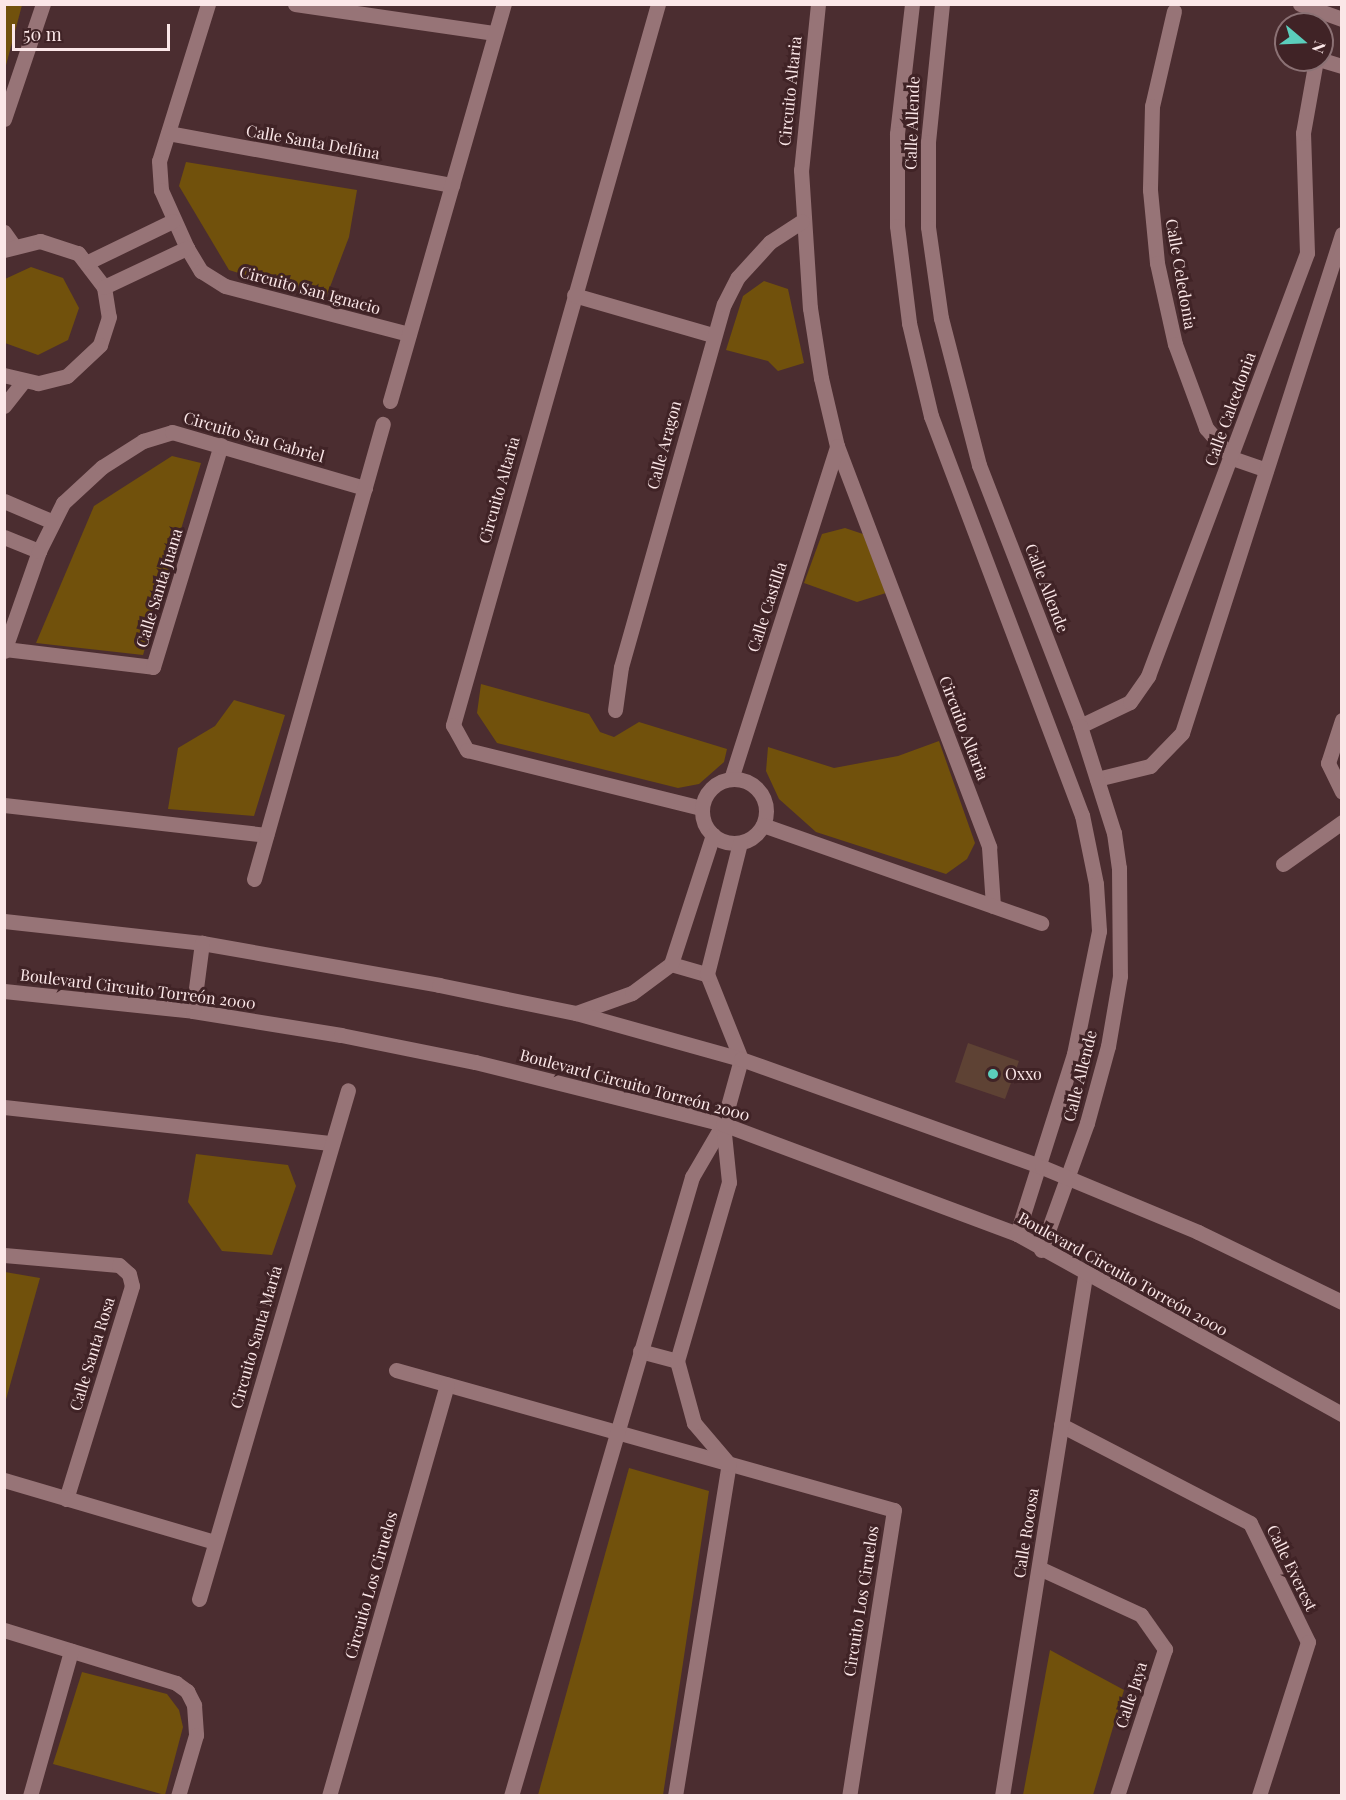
<!DOCTYPE html>
<html>
<head>
<meta charset="utf-8">
<style>
	body { margin:0 }
	#map { position:relative; width:1346px; height:1800px; overflow:hidden; background:#4b2d30; font-family:"Playfair Display",serif }
	div>[style] { position:absolute }
	.green>* { inset:0; background:#71510c }
	.building>* { inset:0; background:#5e4234 }
	.street>* { height:15px; margin:-7.5px; padding:0 7.5px; transform-origin:7.5px; border-radius:7.5px; background:#977477 }
	.street>.ring { margin:-7.5px; padding:0; box-sizing:content-box; background:none; border:15px solid #977477; border-radius:50% }
	.secondary>* { height:15px; margin:-7.5px; padding:0 7.5px; transform-origin:7.5px; border-radius:7.5px; background:#977477 }
	.dots>* { width:16px; height:16px; translate:-50% -50%; box-sizing:border-box; border:3px solid #402326; border-radius:50% }
	span { translate:-50% -50%; white-space:nowrap; text-align:center; line-height:1.15; -webkit-text-stroke:6px #402326; paint-order:stroke }
	.street-label { font-size:16px; color:#fbe7e8 }
	.poi-label { font-size:16px; color:#fbe7e8 }
	.left { translate:0 -50%; text-align:left }
	.frame { position:absolute; inset:0; border:6px solid #fbe7e8; pointer-events:none }
	.north { position:absolute; left:1274px; top:12px; width:60px; height:60px; box-sizing:border-box; background:#402326; border:2px solid #8b7174; border-radius:50%; rotate:109deg; font-size:16px; font-weight:700; line-height:24px; text-align:center; color:#fbe7e8 }
	.north::after { content:''; display:block; margin:auto; width:21px; height:27px; background:#5bcebc; clip-path:polygon(50% 0,100% 100%,50% 72%,0 100%) }
	.scale { position:absolute; left:12px; top:24px; width:158px; height:27px; box-sizing:border-box; border:3px solid #fbe7e8; border-top:0; padding-left:8px; font-size:18px; line-height:21px; white-space:nowrap; color:#fbe7e8; -webkit-text-stroke:4px #402326; paint-order:stroke }
</style>
</head>
<body>
<div id="map">
	<div class="green">
		<div style="clip-path:polygon(5px 4px,22px 5px,5px 69px,4px 5px)"></div>
		<div style="clip-path:polygon(186px 162px,357px 190px,349px 237px,325px 300px,229px 270px,179px 186px)"></div>
		<div style="clip-path:polygon(31px 267px,63px 278px,79px 308px,68px 340px,38px 355px,5px 343px,5px 279px)"></div>
		<div style="clip-path:polygon(764px 281px,788px 289px,804px 363px,778px 371px,768px 361px,726px 350px,743px 296px)"></div>
		<div style="clip-path:polygon(172px 456px,201px 463px,143px 655px,36px 643px,94px 506px)"></div>
		<div style="clip-path:polygon(845px 528px,863px 534px,886px 593px,857px 602px,804px 583px,822px 534px)"></div>
		<div style="clip-path:polygon(481px 684px,589px 714px,600px 732px,614px 737px,639px 722px,727px 749px,724px 762px,699px 784px,678px 788px,497px 743px,477px 713px)"></div>
		<div style="clip-path:polygon(234px 700px,285px 715px,254px 816px,168px 809px,178px 748px,215px 726px)"></div>
		<div style="clip-path:polygon(939px 741px,975px 843px,967px 859px,946px 874px,816px 832px,779px 799px,766px 771px,768px 747px,834px 768px,898px 756px)"></div>
		<div style="clip-path:polygon(196px 1154px,288px 1165px,296px 1186px,272px 1255px,222px 1251px,188px 1202px)"></div>
		<div style="clip-path:polygon(5px 1272px,40px 1278px,5px 1403px,4px 1272px)"></div>
		<div style="clip-path:polygon(629px 1468px,709px 1491px,663px 1795px,538px 1795px)"></div>
		<div style="clip-path:polygon(1050px 1650px,1124px 1690px,1093px 1795px,1023px 1795px)"></div>
		<div style="clip-path:polygon(82px 1672px,167px 1694px,179px 1710px,183px 1727px,165px 1795px,53px 1764px)"></div>
	</div>
	<div class="building">
		<div style="clip-path:polygon(968px 1043px,1019px 1061px,1005px 1099px,955px 1082px)"></div>
	</div>
	<div class="street">
		<div style="left:208px;top:4px;width:164px;rotate:107.3deg"></div>
		<div style="left:159px;top:161px;width:29px;rotate:86deg"></div>
		<div style="left:161px;top:190px;width:64px;rotate:65.9deg"></div>
		<div style="left:187px;top:248px;width:27px;rotate:59deg"></div>
		<div style="left:201px;top:271px;width:28px;rotate:32deg"></div>
		<div style="left:225px;top:286px;width:190px;rotate:14.6deg"></div>
		<div style="left:295px;top:4px;width:202px;rotate:8.3deg"></div>
		<div style="left:658px;top:4px;width:750px;rotate:105.87deg"></div>
		<div style="left:453px;top:725px;width:29px;rotate:61deg"></div>
		<div style="left:467px;top:750px;width:242px;rotate:13.9deg"></div>
		<div style="left:818px;top:4px;width:167px;rotate:95.8deg"></div>
		<div style="left:801px;top:170px;width:138px;rotate:86.3deg"></div>
		<div style="left:810px;top:308px;width:71px;rotate:81.1deg"></div>
		<div style="left:821px;top:378px;width:70px;rotate:76.8deg"></div>
		<div style="left:837px;top:446px;width:429px;rotate:69.2deg"></div>
		<div style="left:989px;top:847px;width:59px;rotate:86.1deg"></div>
		<div style="left:1300px;top:4px;width:45px;rotate:19.7deg"></div>
		<div style="left:1174px;top:11px;width:98px;rotate:103deg"></div>
		<div style="left:1152px;top:106px;width:84px;rotate:91.4deg"></div>
		<div style="left:1150px;top:190px;width:73px;rotate:84.5deg"></div>
		<div style="left:1157px;top:263px;width:83px;rotate:77.5deg"></div>
		<div style="left:1175px;top:344px;width:90px;rotate:69.7deg"></div>
		<div style="left:1206px;top:428px;width:40px;rotate:49deg"></div>
		<div style="left:1232px;top:458px;width:36px;rotate:19deg"></div>
		<div style="left:1322px;top:60px;width:21px;rotate:17deg"></div>
		<div style="left:4px;top:119px;width:121px;rotate:-71.3deg"></div>
		<div style="left:168px;top:133px;width:289px;rotate:10.4deg"></div>
		<div style="left:4px;top:232px;width:16px;rotate:55deg"></div>
		<div style="left:4px;top:250px;width:37px;rotate:-14deg"></div>
		<div style="left:40px;top:241px;width:40px;rotate:18deg"></div>
		<div style="left:78px;top:253px;width:43px;rotate:52.6deg"></div>
		<div style="left:104px;top:287px;width:30px;rotate:81deg"></div>
		<div style="left:109px;top:317px;width:29px;rotate:108deg"></div>
		<div style="left:100px;top:345px;width:45px;rotate:136.8deg"></div>
		<div style="left:67px;top:376px;width:30px;rotate:166deg"></div>
		<div style="left:38px;top:383px;width:35px;rotate:-167deg"></div>
		<div style="left:88px;top:262px;width:94px;rotate:-25.8deg"></div>
		<div style="left:104px;top:287px;width:92px;rotate:-25.2deg"></div>
		<div style="left:574px;top:295px;width:145px;rotate:16.1deg"></div>
		<div style="left:390px;top:401px;width:413px;rotate:-74deg"></div>
		<div style="left:4px;top:406px;width:31px;rotate:-52deg"></div>
		<div style="left:4px;top:501px;width:51px;rotate:23.1deg"></div>
		<div style="left:4px;top:537px;width:38px;rotate:22deg"></div>
		<div style="left:5px;top:649px;width:149px;rotate:6.9deg"></div>
		<div style="left:153px;top:667px;width:232px;rotate:-73deg"></div>
		<div style="left:4px;top:651px;width:106px;rotate:-70.7deg"></div>
		<div style="left:39px;top:551px;width:54px;rotate:-63.4deg"></div>
		<div style="left:63px;top:503px;width:53px;rotate:-42.7deg"></div>
		<div style="left:102px;top:467px;width:49px;rotate:-32.4deg"></div>
		<div style="left:143px;top:441px;width:30px;rotate:-17deg"></div>
		<div style="left:172px;top:432px;width:201px;rotate:16.2deg"></div>
		<div style="left:615px;top:710px;width:43px;rotate:-82.1deg"></div>
		<div style="left:621px;top:667px;width:377px;rotate:-74.2deg"></div>
		<div style="left:724px;top:304px;width:30px;rotate:-63deg"></div>
		<div style="left:738px;top:277px;width:47px;rotate:-47.6deg"></div>
		<div style="left:770px;top:242px;width:38px;rotate:-33deg"></div>
		<div style="left:1342px;top:720px;width:45px;rotate:108deg"></div>
		<div style="left:1328px;top:763px;width:32px;rotate:64deg"></div>
		<div style="left:1080px;top:726px;width:55px;rotate:-25.6deg"></div>
		<div style="left:1130px;top:702px;width:32px;rotate:-55deg"></div>
		<div style="left:1148px;top:676px;width:452px;rotate:-69.4deg"></div>
		<div style="left:1307px;top:253px;width:120px;rotate:-91.9deg"></div>
		<div style="left:1303px;top:133px;width:74px;rotate:-79.9deg"></div>
		<div style="left:731px;top:779px;width:349px;rotate:-72.3deg"></div>
		<div style="left:1097px;top:779px;width:55px;rotate:-13.8deg"></div>
		<div style="left:1150px;top:766px;width:46px;rotate:-45.9deg"></div>
		<div style="left:1182px;top:733px;width:524px;rotate:-72.22deg"></div>
		<div class="ring" style="left:702px;top:779px;width:49px;height:49px"></div>
		<div style="left:4px;top:805px;width:264px;rotate:6.5deg"></div>
		<div style="left:763px;top:825px;width:295px;rotate:19.4deg"></div>
		<div style="left:1283px;top:864px;width:72px;rotate:-35.4deg"></div>
		<div style="left:254px;top:879px;width:473px;rotate:-74.2deg"></div>
		<div style="left:671px;top:964px;width:37px;rotate:16deg"></div>
		<div style="left:576px;top:1013px;width:59px;rotate:-19.7deg"></div>
		<div style="left:632px;top:993px;width:49px;rotate:-36.6deg"></div>
		<div style="left:671px;top:964px;width:136px;rotate:-72deg"></div>
		<div style="left:4px;top:1107px;width:330px;rotate:6.3deg"></div>
		<div style="left:4px;top:1255px;width:115px;rotate:5deg"></div>
		<div style="left:119px;top:1265px;width:13px;rotate:42deg"></div>
		<div style="left:129px;top:1274px;width:12px;rotate:76deg"></div>
		<div style="left:132px;top:1286px;width:223px;rotate:107.2deg"></div>
		<div style="left:640px;top:1351px;width:38px;rotate:15deg"></div>
		<div style="left:396px;top:1370px;width:517px;rotate:15.7deg"></div>
		<div style="left:894px;top:1510px;width:290px;rotate:98.9deg"></div>
		<div style="left:1061px;top:1425px;width:213px;rotate:27.4deg"></div>
		<div style="left:1250px;top:1523px;width:132px;rotate:64deg"></div>
		<div style="left:1308px;top:1642px;width:162px;rotate:107.7deg"></div>
		<div style="left:4px;top:1480px;width:220px;rotate:16.4deg"></div>
		<div style="left:1039px;top:1568px;width:112px;rotate:24.7deg"></div>
		<div style="left:1141px;top:1615px;width:42px;rotate:54.8deg"></div>
		<div style="left:1165px;top:1649px;width:155px;rotate:108.1deg"></div>
		<div style="left:199px;top:1599px;width:530px;rotate:-73.68deg"></div>
		<div style="left:4px;top:1630px;width:180px;rotate:17.1deg"></div>
		<div style="left:176px;top:1683px;width:14px;rotate:36deg"></div>
		<div style="left:187px;top:1691px;width:16px;rotate:63deg"></div>
		<div style="left:194px;top:1705px;width:30px;rotate:86deg"></div>
		<div style="left:196px;top:1735px;width:64px;rotate:106.4deg"></div>
		<div style="left:30px;top:1796px;width:151px;rotate:-74.2deg"></div>
		<div style="left:329px;top:1796px;width:428px;rotate:-74deg"></div>
		<div style="left:511px;top:1796px;width:645px;rotate:-73.7deg"></div>
		<div style="left:692px;top:1177px;width:61px;rotate:-59.7deg"></div>
		<div style="left:723px;top:1124px;width:67px;rotate:-74.5deg"></div>
		<div style="left:741px;top:1059px;width:92px;rotate:-111.8deg"></div>
		<div style="left:707px;top:974px;width:135px;rotate:-75.9deg"></div>
		<div style="left:675px;top:1796px;width:336px;rotate:-80.8deg"></div>
		<div style="left:729px;top:1464px;width:54px;rotate:-130.5deg"></div>
		<div style="left:694px;top:1423px;width:64px;rotate:-105.3deg"></div>
		<div style="left:677px;top:1361px;width:186px;rotate:-73.8deg"></div>
		<div style="left:729px;top:1182px;width:58px;rotate:-95.9deg"></div>
		<div style="left:1002px;top:1796px;width:527px;rotate:-80.93deg"></div>
	</div>
	<div class="secondary">
		<div style="left:912px;top:4px;width:131px;rotate:96.6deg"></div>
		<div style="left:897px;top:134px;width:92px;rotate:90deg"></div>
		<div style="left:897px;top:226px;width:98px;rotate:82.9deg"></div>
		<div style="left:909px;top:323px;width:96px;rotate:76.7deg"></div>
		<div style="left:931px;top:416px;width:427px;rotate:69.3deg"></div>
		<div style="left:1082px;top:815px;width:70px;rotate:78.5deg"></div>
		<div style="left:1096px;top:884px;width:47px;rotate:86.3deg"></div>
		<div style="left:1099px;top:931px;width:126px;rotate:101.5deg"></div>
		<div style="left:1074px;top:1054px;width:189px;rotate:107.6deg"></div>
		<div style="left:942px;top:4px;width:139px;rotate:95.8deg"></div>
		<div style="left:928px;top:142px;width:85px;rotate:90deg"></div>
		<div style="left:928px;top:227px;width:92px;rotate:81.9deg"></div>
		<div style="left:941px;top:318px;width:152px;rotate:75.5deg"></div>
		<div style="left:979px;top:465px;width:280px;rotate:68.8deg"></div>
		<div style="left:1080px;top:726px;width:112px;rotate:72.4deg"></div>
		<div style="left:1114px;top:833px;width:35px;rotate:82deg"></div>
		<div style="left:1119px;top:868px;width:108px;rotate:89.5deg"></div>
		<div style="left:1120px;top:976px;width:71px;rotate:99.7deg"></div>
		<div style="left:1108px;top:1046px;width:80px;rotate:105.3deg"></div>
		<div style="left:1087px;top:1123px;width:135px;rotate:109.9deg"></div>
		<div style="left:4px;top:921px;width:199px;rotate:6.3deg"></div>
		<div style="left:202px;top:943px;width:241px;rotate:10deg"></div>
		<div style="left:439px;top:985px;width:140px;rotate:11.6deg"></div>
		<div style="left:576px;top:1013px;width:171px;rotate:15.6deg"></div>
		<div style="left:741px;top:1059px;width:320px;rotate:19.7deg"></div>
		<div style="left:1042px;top:1167px;width:169px;rotate:22.6deg"></div>
		<div style="left:1198px;top:1232px;width:160px;rotate:25.9deg"></div>
		<div style="left:4px;top:991px;width:190px;rotate:6deg"></div>
		<div style="left:193px;top:1011px;width:150px;rotate:9.2deg"></div>
		<div style="left:341px;top:1035px;width:137px;rotate:11.4deg"></div>
		<div style="left:475px;top:1062px;width:256px;rotate:14deg"></div>
		<div style="left:723px;top:1124px;width:314px;rotate:20.5deg"></div>
		<div style="left:1017px;top:1234px;width:372px;rotate:29deg"></div>
		<div style="left:193px;top:1011px;width:69px;rotate:-82.5deg"></div>
	</div>
	<div class="dots">
		<div style="left:993px;top:1074px;background:#5bcebc"></div>
	</div>
	<div class="street-label">
		<span style="left:790px;top:91px;rotate:-84deg">Circuito Altaria</span>
		<span style="left:912px;top:123px;rotate:-88deg">Calle Allende</span>
		<span style="left:313px;top:142px;rotate:10deg">Calle Santa Delfina</span>
		<span style="left:1181px;top:274px;rotate:80deg">Calle Celedonia</span>
		<span style="left:310px;top:290px;rotate:15deg">Circuito San Ignacio</span>
		<span style="left:1230px;top:409px;rotate:-70deg">Calle Calcedonia</span>
		<span style="left:254px;top:437px;rotate:16deg">Circuito San Gabriel</span>
		<span style="left:664px;top:445px;rotate:-75deg">Calle Aragon</span>
		<span style="left:499px;top:490px;rotate:-74deg">Circuito Altaria</span>
		<span style="left:159px;top:588px;rotate:-73deg">Calle Santa Juana</span>
		<span style="left:1047px;top:588px;rotate:69deg">Calle Allende</span>
		<span style="left:767px;top:607px;rotate:-72deg">Calle Castilla</span>
		<span style="left:964px;top:728px;rotate:69deg">Circuito Altaria</span>
		<span style="left:138px;top:989px;rotate:7deg">Boulevard Circuito Torreón 2000</span>
		<span style="left:1080px;top:1076px;rotate:-76deg">Calle Allende</span>
		<span style="left:635px;top:1085px;rotate:15deg">Boulevard Circuito Torreón 2000</span>
		<span style="left:1123px;top:1274px;rotate:29deg">Boulevard Circuito Torreón 2000</span>
		<span style="left:256px;top:1337px;rotate:-74deg">Circuito Santa María</span>
		<span style="left:92px;top:1354px;rotate:-73deg">Calle Santa Rosa</span>
		<span style="left:1026px;top:1533px;rotate:-81deg">Calle Rocosa</span>
		<span style="left:1292px;top:1568px;rotate:64deg">Calle Everest</span>
		<span style="left:371px;top:1585px;rotate:-74deg">Circuito Los Ciruelos</span>
		<span style="left:861px;top:1601px;rotate:-81deg">Circuito Los Ciruelos</span>
		<span style="left:1131px;top:1695px;rotate:-72deg">Calle Jaya</span>
	</div>
	<div class="poi-label">
		<span class="left" style="left:1005px;top:1074px">Oxxo</span>
	</div>
	<div class="frame"></div>
	<div class="north">N</div>
	<div class="scale">50 m</div>
</div>
</body>
</html>
